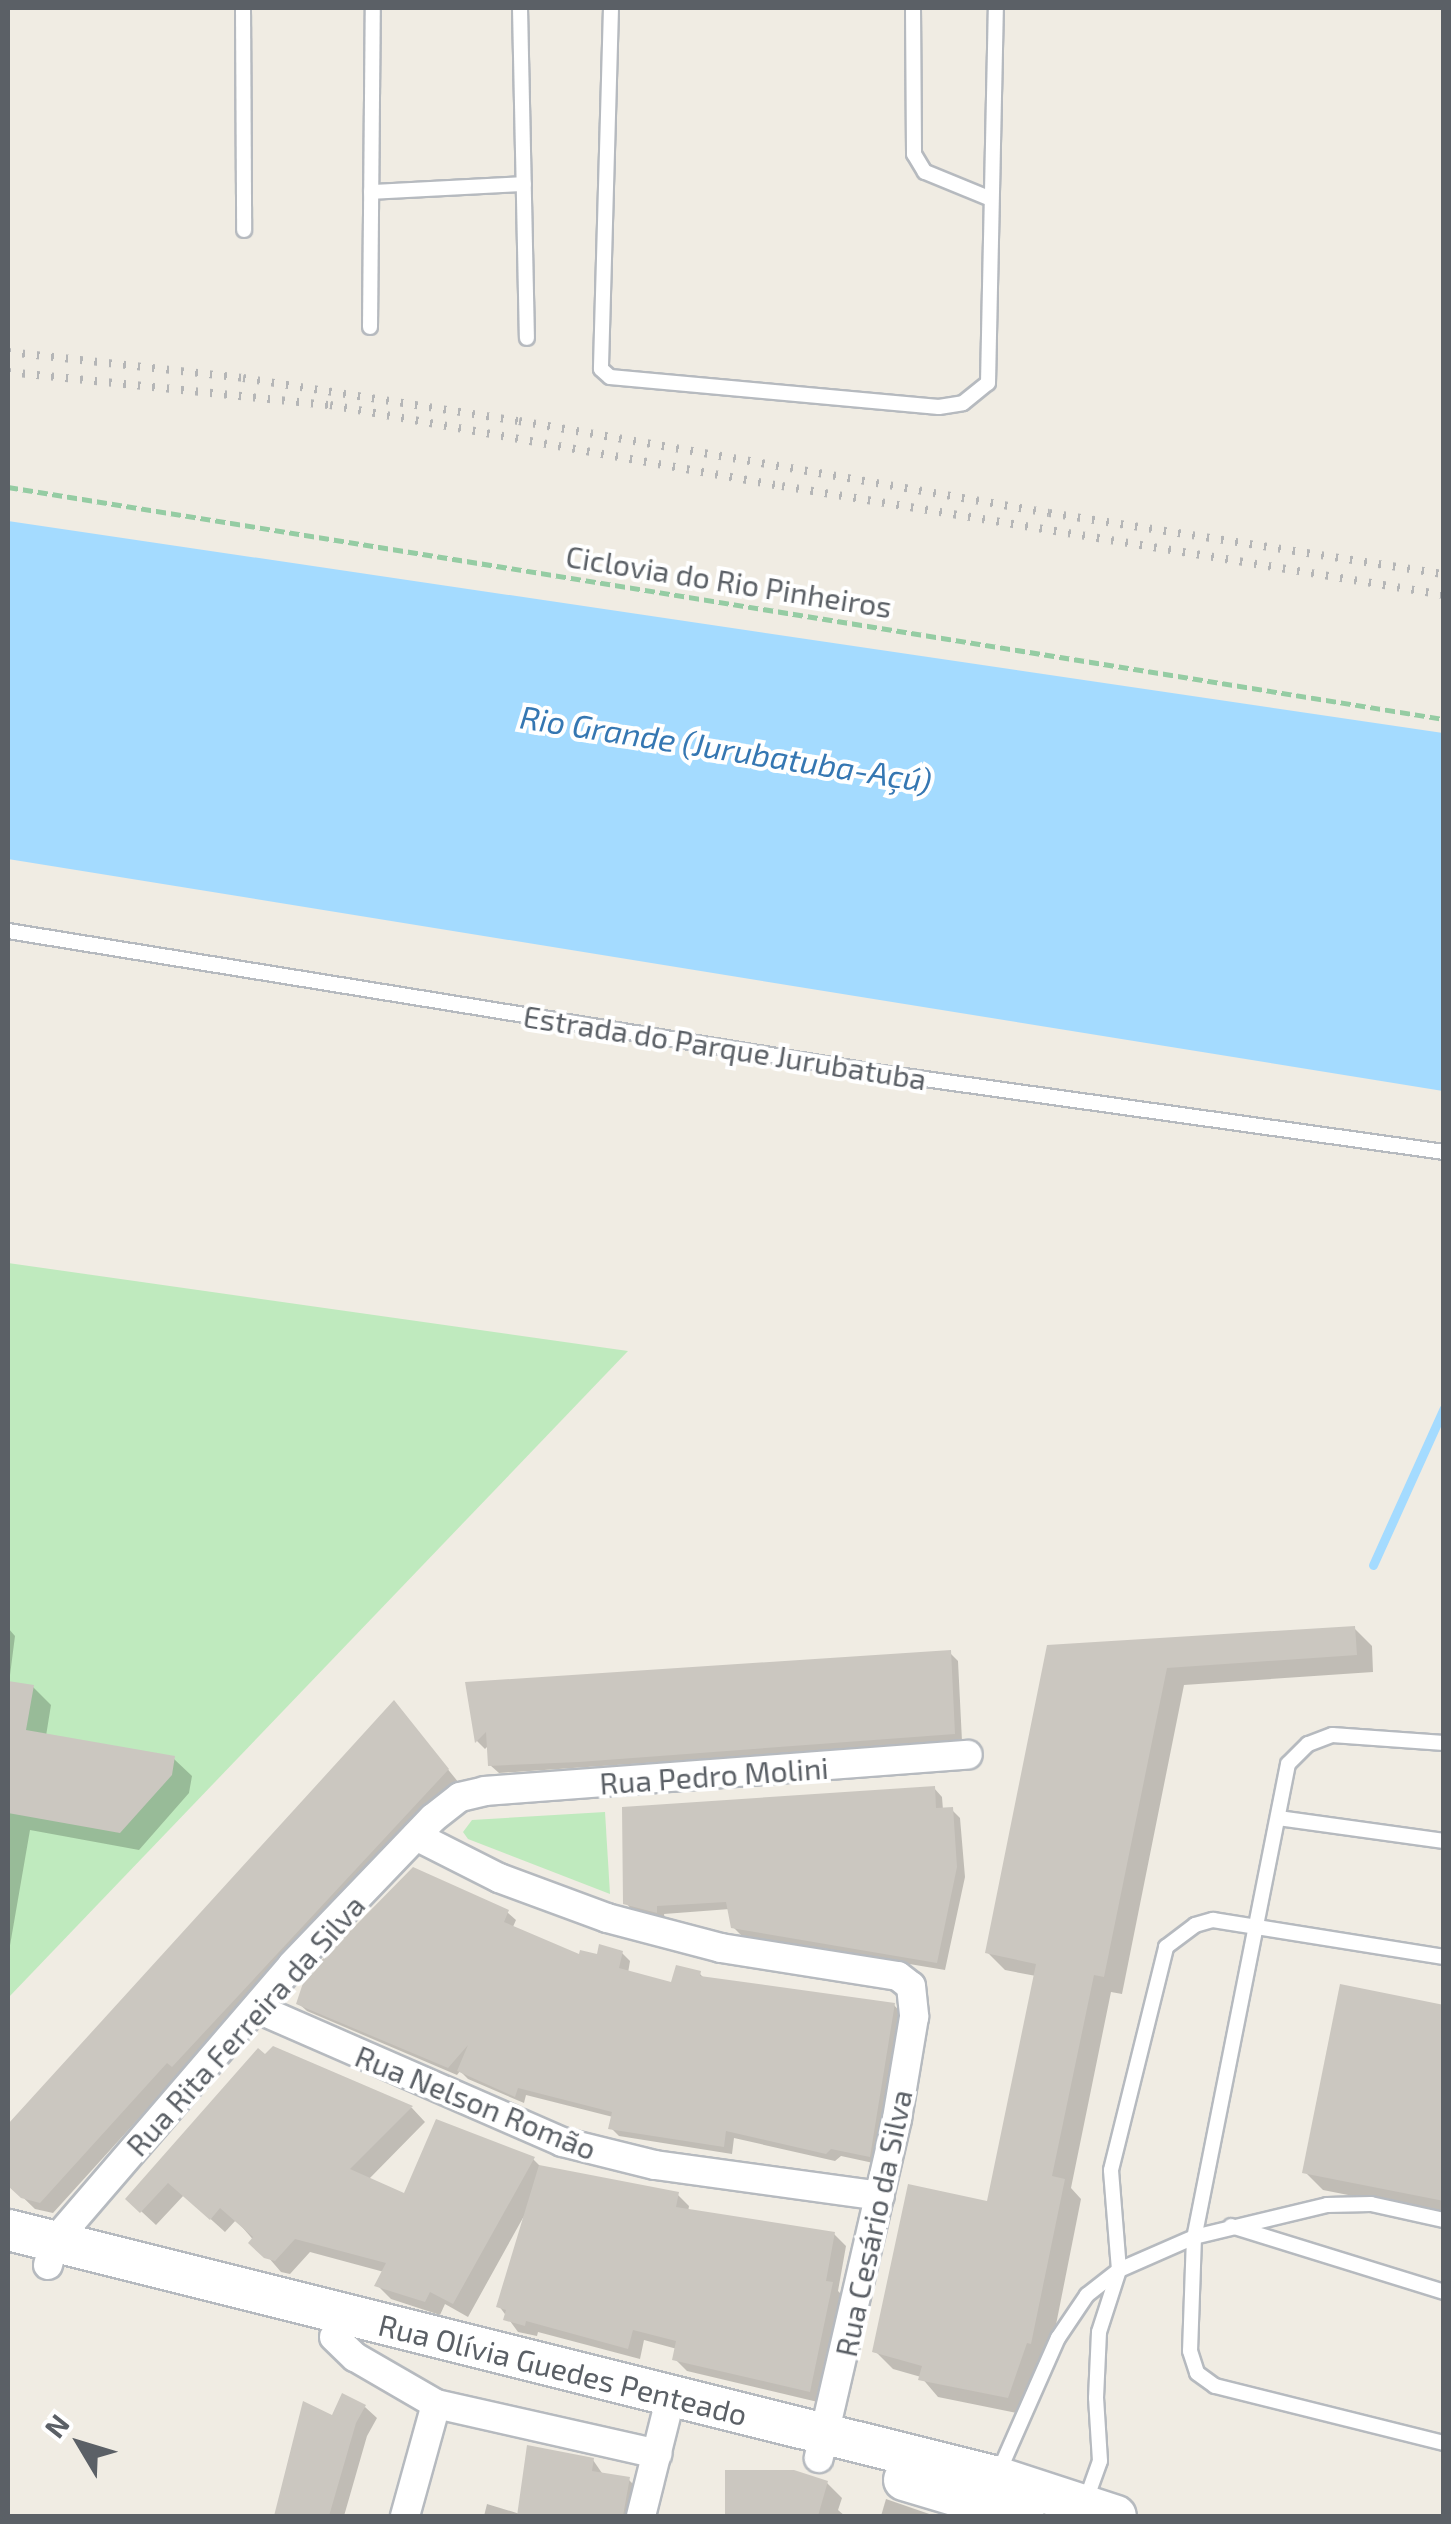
<!DOCTYPE html>
<html>
<head>
<meta charset="utf-8">
<style>
	body { margin:0 }
	#map { position:relative; width:1451px; height:2524px; overflow:hidden; background:#f0ece3; font-family:"Exo 2",sans-serif }
	div>[style] { position:absolute }
	.green>* { inset:0; background:#bfeabe }
	.water>* { inset:0; background:#a4dbff }
	.shadow>* { inset:0; background:#0003 }
	.stream>* { height:9px; margin:-4.5px; padding:0 4.5px; transform-origin:4.5px; border-radius:4.5px; background:#a4dbff }
	.building>* { inset:0; background:#cbc7c0 }
	.path>* { height:5px; margin-top:-2.5px; transform-origin:0; background:repeating-linear-gradient(90deg,#95cca3 0 10px,transparent 0 15px) }
	.roads { filter:drop-shadow(2px 0 #b6babf) drop-shadow(-2px 0 #b6babf) drop-shadow(0 2px #b6babf) drop-shadow(0 -2px #b6babf) }
	.lane>* { height:14px; margin:-7px; padding:0 7px; transform-origin:7px; border-radius:7px; background:#fff }
	.street>* { height:28px; margin:-14px; padding:0 14px; transform-origin:14px; border-radius:14px; background:#fff }
	.secondary>* { height:40px; margin:-20px; padding:0 20px; transform-origin:20px; border-radius:20px; background:#fff }
	.rail>* { height:8px; margin-top:-4px; transform-origin:0; background:repeating-linear-gradient(90deg,#b5b6b7 0 2.5px,transparent 0 14.5px) }
	span { translate:-50% -50%; white-space:nowrap; text-align:center; line-height:1.15; -webkit-text-stroke:8px #fff; paint-order:stroke }
	.street-label { font-size:30px; color:#5b6066 }
	.water-label { font-size:32px; color:#3577b2; font-style:italic }
	.frame { position:absolute; inset:0; border:10px solid #5b6066; pointer-events:none }
	.north { position:absolute; left:30px; top:2394px; width:100px; height:100px; -webkit-text-stroke:8px #fff; paint-order:stroke; rotate:308deg; font-size:28px; font-weight:700; line-height:40px; text-align:center; color:#5b6066 }
	.north::after { content:''; display:block; margin:auto; width:35px; height:45px; background:#5b6066; clip-path:polygon(50% 0,100% 100%,50% 72%,0 100%) }
</style>
</head>
<body>
<div id="map">
	<div class="green">
		<div style="clip-path:polygon(8px 1263px,628px 1351px,8px 1998px)"></div>
		<div style="clip-path:polygon(605px 1812px,610px 1894px,468px 1839px,463px 1832px,472px 1820px)"></div>
	</div>
	<div class="water">
		<div style="clip-path:polygon(8px 521px,1443px 733px,1443px 1091px,8px 859px)"></div>
	</div>
	<div class="shadow">
		<div style="clip-path:polygon(8px 1628px,15px 1636px,9px 1683px,33px 1687px,51px 1705px,46px 1736px,174px 1759px,192px 1776px,189px 1793px,139px 1850px,30px 1830px,8px 1957px)"></div>
		<div style="clip-path:polygon(1354px 1628px,1372px 1646px,1373px 1672px,1184px 1685px,1122px 1994px,1111px 1992px,1071px 2188px,1081px 2199px,1049px 2360px,1026px 2415px,938px 2397px,921px 2377px,893px 2369px,875px 2351px,989px 2204px,1036px 1976px,1005px 1970px,987px 1952px,1049px 1647px)"></div>
		<div style="clip-path:polygon(950px 1653px,958px 1661px,962px 1741px,499px 1773px,490px 1765px,489px 1745px,485px 1749px,477px 1741px,468px 1684px)"></div>
		<div style="clip-path:polygon(394px 1703px,459px 1783px,185px 2077px,180px 2073px,53px 2213px,35px 2209px,8px 2183px,8px 2127px)"></div>
		<div style="clip-path:polygon(934px 1788px,942px 1797px,943px 1810px,952px 1810px,960px 1818px,965px 1877px,945px 1970px,742px 1936px,733px 1927px,730px 1909px,664px 1914px,665px 1920px,634px 1912px,626px 1903px)"></div>
		<div style="clip-path:polygon(507px 1912px,516px 1920px,512px 1929px,581px 1958px,622px 1953px,630px 1961px,628px 1973px,673px 1986px,700px 1974px,705px 1979px,894px 2005px,902px 2014px,878px 2164px,841px 2156px,835px 2161px,734px 2138px,732px 2154px,619px 2136px,611px 2128px,613px 2117px,526px 2095px,524px 2103px,468px 2079px,460px 2071px,457px 2075px,307px 2011px,298px 2003px)"></div>
		<div style="clip-path:polygon(1444px 2008px,1444px 2214px,1323px 2190px,1305px 2172px)"></div>
		<div style="clip-path:polygon(273px 2049px,412px 2108px,425px 2122px,368px 2180px,406px 2197px,533px 2159px,542px 2168px,677px 2194px,689px 2206px,688px 2212px,834px 2234px,846px 2246px,838px 2291px,844px 2297px,822px 2403px,687px 2371px,675px 2359px,677px 2349px,644px 2340px,640px 2359px,538px 2332px,537px 2336px,518px 2332px,499px 2306px,524px 2216px,468px 2317px,445px 2304px,440px 2315px,391px 2299px,377px 2285px,384px 2272px,310px 2252px,290px 2274px,281px 2272px,236px 2220px,225px 2232px,184px 2195px,156px 2225px,128px 2199px)"></div>
		<div style="clip-path:polygon(304px 2405px,333px 2418px,365px 2407px,377px 2418px,367px 2436px,344px 2516px,275px 2516px)"></div>
		<div style="clip-path:polygon(593px 2460px,604px 2476px,629px 2480px,640px 2491px,635px 2516px,484px 2516px,487px 2504px,520px 2514px)"></div>
		<div style="clip-path:polygon(728px 2473px,827px 2483px,842px 2498px,838px 2510px,845px 2516px,728px 2516px)"></div>
		<div style="clip-path:polygon(886px 2499px,935px 2516px,881px 2516px)"></div>
	</div>
	<div class="stream">
		<div style="left:1373px;top:1565px;width:172px;rotate:-65.7deg"></div>
	</div>
	<div class="building">
		<div style="clip-path:polygon(1355px 1626px,1357px 1655px,1167px 1668px,1104px 1977px,1094px 1975px,1052px 2176px,1065px 2179px,1031px 2344px,1027px 2343px,1008px 2398px,918px 2380px,922px 2366px,872px 2352px,908px 2184px,987px 2201px,1036px 1964px,985px 1953px,1047px 1645px)"></div>
		<div style="clip-path:polygon(951px 1650px,955px 1734px,579px 1762px,488px 1766px,486px 1732px,475px 1743px,465px 1682px)"></div>
		<div style="clip-path:polygon(8px 1681px,34px 1685px,26px 1730px,175px 1756px,172px 1775px,120px 1833px,8px 1813px)"></div>
		<div style="clip-path:polygon(394px 1700px,449px 1769px,172px 2067px,167px 2063px,40px 2203px,21px 2198px,8px 2186px,8px 2124px)"></div>
		<div style="clip-path:polygon(935px 1786px,936px 1808px,953px 1807px,957px 1867px,937px 1963px,731px 1928px,726px 1902px,657px 1906px,657px 1913px,623px 1904px,622px 1807px)"></div>
		<div style="clip-path:polygon(413px 1867px,509px 1910px,504px 1922px,579px 1954px,580px 1950px,597px 1954px,599px 1944px,623px 1951px,619px 1968px,671px 1982px,676px 1965px,701px 1971px,700px 1976px,895px 2003px,870px 2157px,831px 2149px,826px 2154px,726px 2131px,724px 2147px,608px 2129px,612px 2112px,518px 2088px,515px 2097px,457px 2071px,468px 2045px,448px 2068px,296px 2004px,305px 1977px)"></div>
		<div style="clip-path:polygon(1340px 1984px,1444px 2005px,1444px 2201px,1302px 2173px)"></div>
		<div style="clip-path:polygon(273px 2046px,413px 2106px,350px 2169px,404px 2193px,436px 2119px,535px 2157px,453px 2304px,430px 2292px,425px 2302px,374px 2286px,386px 2263px,295px 2239px,275px 2261px,264px 2258px,248px 2243px,253px 2237px,220px 2208px,210px 2220px,168px 2183px,140px 2213px,125px 2199px,258px 2048px,265px 2054px)"></div>
		<div style="clip-path:polygon(539px 2165px,679px 2192px,676px 2207px,835px 2232px,826px 2281px,833px 2282px,810px 2392px,672px 2360px,676px 2341px,633px 2330px,628px 2349px,526px 2321px,525px 2326px,503px 2320px,506px 2310px,496px 2307px)"></div>
		<div style="clip-path:polygon(342px 2393px,366px 2405px,356px 2423px,329px 2516px,274px 2516px,303px 2401px,332px 2415px)"></div>
		<div style="clip-path:polygon(527px 2445px,594px 2458px,592px 2471px,630px 2477px,623px 2516px,517px 2516px)"></div>
		<div style="clip-path:polygon(725px 2470px,794px 2470px,828px 2481px,818px 2516px,725px 2516px)"></div>
	</div>
	<div class="path">
		<div style="left:8px;top:487px;width:1455px;rotate:9.18deg"></div>
	</div>
	<div class="roads">
		<div class="lane">
			<div style="left:243px;top:8px;width:222px;rotate:89.7deg"></div>
			<div style="left:520px;top:8px;width:330px;rotate:88.8deg"></div>
			<div style="left:611px;top:8px;width:361px;rotate:91.6deg"></div>
			<div style="left:601px;top:369px;width:12px;rotate:42deg"></div>
			<div style="left:610px;top:377px;width:330px;rotate:5.2deg"></div>
			<div style="left:939px;top:407px;width:24px;rotate:-9deg"></div>
			<div style="left:963px;top:403px;width:32px;rotate:-39deg"></div>
			<div style="left:988px;top:383px;width:375px;rotate:-88.8deg"></div>
			<div style="left:913px;top:8px;width:146px;rotate:89.6deg"></div>
			<div style="left:914px;top:154px;width:21px;rotate:59deg"></div>
			<div style="left:925px;top:172px;width:71px;rotate:22.2deg"></div>
			<div style="left:371px;top:192px;width:153px;rotate:-3deg"></div>
			<div style="left:370px;top:327px;width:319px;rotate:-89.5deg"></div>
			<div style="left:8px;top:931px;width:878px;rotate:9.24deg"></div>
			<div style="left:875px;top:1072px;width:575px;rotate:8deg"></div>
			<div style="left:1444px;top:1743px;width:112px;rotate:-175.9deg"></div>
			<div style="left:1332px;top:1735px;width:26px;rotate:159deg"></div>
			<div style="left:1308px;top:1744px;width:28px;rotate:135deg"></div>
			<div style="left:1288px;top:1764px;width:482px;rotate:101.2deg"></div>
			<div style="left:1194px;top:2237px;width:114px;rotate:92deg"></div>
			<div style="left:1190px;top:2351px;width:23px;rotate:72deg"></div>
			<div style="left:1197px;top:2373px;width:22px;rotate:36deg"></div>
			<div style="left:1215px;top:2386px;width:236px;rotate:14deg"></div>
			<div style="left:1278px;top:1818px;width:168px;rotate:7.9deg"></div>
			<div style="left:1231px;top:2226px;width:223px;rotate:17.2deg"></div>
			<div style="left:997px;top:2476px;width:151px;rotate:-66.2deg"></div>
			<div style="left:1058px;top:2338px;width:52px;rotate:-56deg"></div>
			<div style="left:1087px;top:2295px;width:41px;rotate:-38deg"></div>
			<div style="left:1119px;top:2270px;width:82px;rotate:-23.7deg"></div>
			<div style="left:1194px;top:2237px;width:137px;rotate:-13.5deg"></div>
			<div style="left:1327px;top:2205px;width:44px;rotate:-1.3deg"></div>
			<div style="left:1371px;top:2204px;width:75px;rotate:12.4deg"></div>
			<div style="left:1086px;top:2500px;width:41px;rotate:-70.3deg"></div>
			<div style="left:1100px;top:2461px;width:63px;rotate:-93.6deg"></div>
			<div style="left:1096px;top:2398px;width:66px;rotate:-87.4deg"></div>
			<div style="left:1099px;top:2332px;width:65px;rotate:-72.1deg"></div>
			<div style="left:1119px;top:2270px;width:100px;rotate:-94.6deg"></div>
			<div style="left:1111px;top:2170px;width:230px;rotate:-76.1deg"></div>
			<div style="left:1166px;top:1947px;width:36px;rotate:-37deg"></div>
			<div style="left:1195px;top:1925px;width:19px;rotate:-16deg"></div>
			<div style="left:1213px;top:1920px;width:234px;rotate:9.1deg"></div>
		</div>
		<div class="street">
			<div style="left:416px;top:1836px;width:93px;rotate:26.8deg"></div>
			<div style="left:499px;top:1878px;width:115px;rotate:20.3deg"></div>
			<div style="left:607px;top:1918px;width:118px;rotate:14.7deg"></div>
			<div style="left:721px;top:1948px;width:179px;rotate:9deg"></div>
			<div style="left:898px;top:1976px;width:16px;rotate:38deg"></div>
			<div style="left:911px;top:1986px;width:31px;rotate:84deg"></div>
			<div style="left:914px;top:2017px;width:103px;rotate:99.5deg"></div>
			<div style="left:897px;top:2119px;width:348px;rotate:103deg"></div>
			<div style="left:258px;top:2009px;width:332px;rotate:23.6deg"></div>
			<div style="left:562px;top:2142px;width:96px;rotate:13.9deg"></div>
			<div style="left:655px;top:2165px;width:227px;rotate:7.8deg"></div>
			<div style="left:48px;top:2265px;width:24px;rotate:-75deg"></div>
			<div style="left:54px;top:2242px;width:365px;rotate:-49.3deg"></div>
			<div style="left:292px;top:1965px;width:204px;rotate:-46.2deg"></div>
			<div style="left:433px;top:1818px;width:34px;rotate:-38deg"></div>
			<div style="left:460px;top:1797px;width:26px;rotate:-13deg"></div>
			<div style="left:485px;top:1791px;width:484px;rotate:-4.3deg"></div>
			<div style="left:334px;top:2337px;width:29px;rotate:44deg"></div>
			<div style="left:355px;top:2357px;width:94px;rotate:30.1deg"></div>
			<div style="left:436px;top:2404px;width:227px;rotate:12.7deg"></div>
			<div style="left:405px;top:2516px;width:116px;rotate:-74.5deg"></div>
			<div style="left:641px;top:2516px;width:124px;rotate:-76deg"></div>
		</div>
		<div class="secondary">
			<div style="left:8px;top:2230px;width:1019px;rotate:14.02deg"></div>
			<div style="left:997px;top:2477px;width:125px;rotate:18.1deg"></div>
			<div style="left:904px;top:2480px;width:125px;rotate:16.7deg"></div>
		</div>
	</div>
	<div class="rail">
		<div style="left:8px;top:352px;width:236px;rotate:6.3deg"></div>
		<div style="left:243px;top:378px;width:279px;rotate:8.9deg"></div>
		<div style="left:519px;top:421px;width:538px;rotate:9.85deg"></div>
		<div style="left:1049px;top:513px;width:400px;rotate:8.8deg"></div>
		<div style="left:8px;top:372px;width:324px;rotate:5.9deg"></div>
		<div style="left:330px;top:405px;width:459px;rotate:10.2deg"></div>
		<div style="left:782px;top:486px;width:671px;rotate:9.35deg"></div>
	</div>
	<div class="street-label">
		<span style="left:729px;top:581px;rotate:9deg">Ciclovia do Rio Pinheiros</span>
		<span style="left:725px;top:1047px;rotate:9deg">Estrada do Parque Jurubatuba</span>
		<span style="left:714px;top:1775px;rotate:-4deg">Rua Pedro Molini</span>
		<span style="left:245px;top:2025px;rotate:-48deg">Rua Rita Ferreira da Silva</span>
		<span style="left:476px;top:2102px;rotate:22deg">Rua Nelson Romão</span>
		<span style="left:873px;top:2223px;rotate:-78deg">Rua Cesário da Silva</span>
		<span style="left:563px;top:2369px;rotate:14deg">Rua Olívia Guedes Penteado</span>
	</div>
	<div class="water-label">
		<span style="left:726px;top:748px;rotate:9deg">Rio Grande (Jurubatuba-Açú)</span>
	</div>
	<div class="frame"></div>
	<div class="north">N</div>
</div>
</body>
</html>
